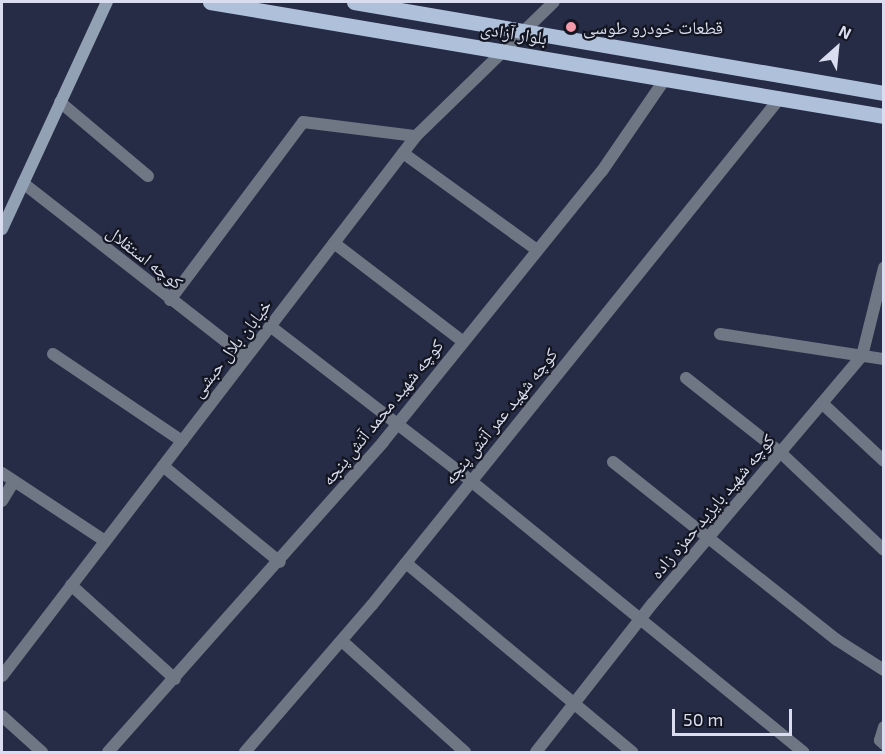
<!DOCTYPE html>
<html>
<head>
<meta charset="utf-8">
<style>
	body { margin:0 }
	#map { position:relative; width:885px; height:754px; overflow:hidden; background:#272c46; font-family:"Exo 2","Noto Naskh Arabic",sans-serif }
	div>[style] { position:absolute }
	.minor>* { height:12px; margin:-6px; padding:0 6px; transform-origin:6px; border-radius:6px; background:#6f7784 }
	.secondary>* { height:12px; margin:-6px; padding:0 6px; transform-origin:6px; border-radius:6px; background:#93a1b5 }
	.primary>* { height:15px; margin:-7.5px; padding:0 7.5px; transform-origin:7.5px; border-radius:7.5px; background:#afc1da }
	.dots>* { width:16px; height:16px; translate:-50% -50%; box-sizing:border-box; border:3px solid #131521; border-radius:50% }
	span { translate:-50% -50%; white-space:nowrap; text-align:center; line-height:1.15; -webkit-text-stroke:4.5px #131521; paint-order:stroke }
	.poi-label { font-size:18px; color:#d9ddef }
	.left { translate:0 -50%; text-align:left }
	.street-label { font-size:18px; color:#d9ddef }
	.frame { position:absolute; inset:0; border:3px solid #d9ddef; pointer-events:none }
	.north { position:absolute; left:807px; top:18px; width:60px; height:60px; -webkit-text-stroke:4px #131521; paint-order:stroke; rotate:27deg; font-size:16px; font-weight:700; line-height:24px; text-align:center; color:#d9ddef }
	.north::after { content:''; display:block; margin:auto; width:21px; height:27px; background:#d9ddef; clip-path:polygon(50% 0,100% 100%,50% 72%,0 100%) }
	.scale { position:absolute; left:672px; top:709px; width:120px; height:27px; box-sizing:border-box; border:3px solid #d9ddef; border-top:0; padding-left:8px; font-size:18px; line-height:21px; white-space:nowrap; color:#d9ddef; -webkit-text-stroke:4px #131521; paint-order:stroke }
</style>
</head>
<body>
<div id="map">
	<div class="minor">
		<div style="left:60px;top:102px;width:115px;rotate:40.1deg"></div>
		<div style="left:403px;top:153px;width:165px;rotate:35.9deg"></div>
		<div style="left:23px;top:183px;width:283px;rotate:38deg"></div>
		<div style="left:334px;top:243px;width:161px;rotate:37.4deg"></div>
		<div style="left:170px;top:300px;width:222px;rotate:-53.2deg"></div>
		<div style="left:303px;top:122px;width:114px;rotate:7.1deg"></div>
		<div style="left:270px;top:326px;width:254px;rotate:37.6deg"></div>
		<div style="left:471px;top:481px;width:429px;rotate:39.2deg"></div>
		<div style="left:720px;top:334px;width:166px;rotate:8.7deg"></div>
		<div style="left:53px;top:354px;width:156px;rotate:34deg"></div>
		<div style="left:686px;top:378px;width:121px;rotate:38.3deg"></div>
		<div style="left:781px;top:453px;width:141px;rotate:43.3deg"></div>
		<div style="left:823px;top:404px;width:83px;rotate:43.1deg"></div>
		<div style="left:613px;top:462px;width:286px;rotate:38.5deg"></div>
		<div style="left:837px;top:640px;width:56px;rotate:32.6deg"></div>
		<div style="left:163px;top:466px;width:151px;rotate:39.4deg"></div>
		<div style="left:2px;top:473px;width:123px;rotate:33.4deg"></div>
		<div style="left:2px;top:501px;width:23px;rotate:-59deg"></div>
		<div style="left:406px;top:563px;width:295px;rotate:39.9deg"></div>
		<div style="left:71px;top:585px;width:140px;rotate:42.1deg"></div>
		<div style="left:342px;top:641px;width:166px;rotate:42.1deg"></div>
		<div style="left:2px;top:676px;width:680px;rotate:-52.52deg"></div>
		<div style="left:416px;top:136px;width:192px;rotate:-44.2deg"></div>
		<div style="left:2px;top:716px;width:54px;rotate:42deg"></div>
		<div style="left:884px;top:727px;width:14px;rotate:107deg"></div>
		<div style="left:880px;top:740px;width:6px;rotate:45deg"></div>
		<div style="left:108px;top:752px;width:414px;rotate:-48.4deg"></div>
		<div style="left:383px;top:442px;width:348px;rotate:-51.1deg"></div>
		<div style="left:602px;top:171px;width:112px;rotate:-55.6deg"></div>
		<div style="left:245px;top:752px;width:194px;rotate:-49.2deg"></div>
		<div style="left:372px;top:605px;width:651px;rotate:-51.18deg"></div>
		<div style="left:536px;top:752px;width:189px;rotate:-51.9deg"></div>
		<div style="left:653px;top:603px;width:324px;rotate:-49.8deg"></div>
		<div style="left:862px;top:356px;width:91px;rotate:-76deg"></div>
	</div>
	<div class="secondary">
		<div style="left:2px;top:229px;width:250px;rotate:-65.2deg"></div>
	</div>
	<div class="primary">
		<div style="left:210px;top:2px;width:684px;rotate:9.6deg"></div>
		<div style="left:354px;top:2px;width:538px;rotate:9.74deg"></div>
	</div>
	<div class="dots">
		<div style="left:571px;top:27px;background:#f39aab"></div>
	</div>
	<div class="poi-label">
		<span class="left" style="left:583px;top:27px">قطعات خودرو طوسی</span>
	</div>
	<div class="street-label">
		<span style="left:514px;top:33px;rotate:9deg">بلوار آزادی</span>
		<span style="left:145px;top:257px;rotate:38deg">کوچه استقلال</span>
		<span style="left:231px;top:348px;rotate:-52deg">خیابان بلال حبشی</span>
		<span style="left:382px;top:412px;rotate:-51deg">کوچه شهید محمد آتش پنجه</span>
		<span style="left:500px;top:416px;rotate:-51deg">کوچه شهید عمر آتش پنجه</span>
		<span style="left:712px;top:506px;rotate:-50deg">کوچه شهید بایزید حمزه زاده</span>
	</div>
	<div class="frame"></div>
	<div class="north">N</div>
	<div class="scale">50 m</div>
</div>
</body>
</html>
